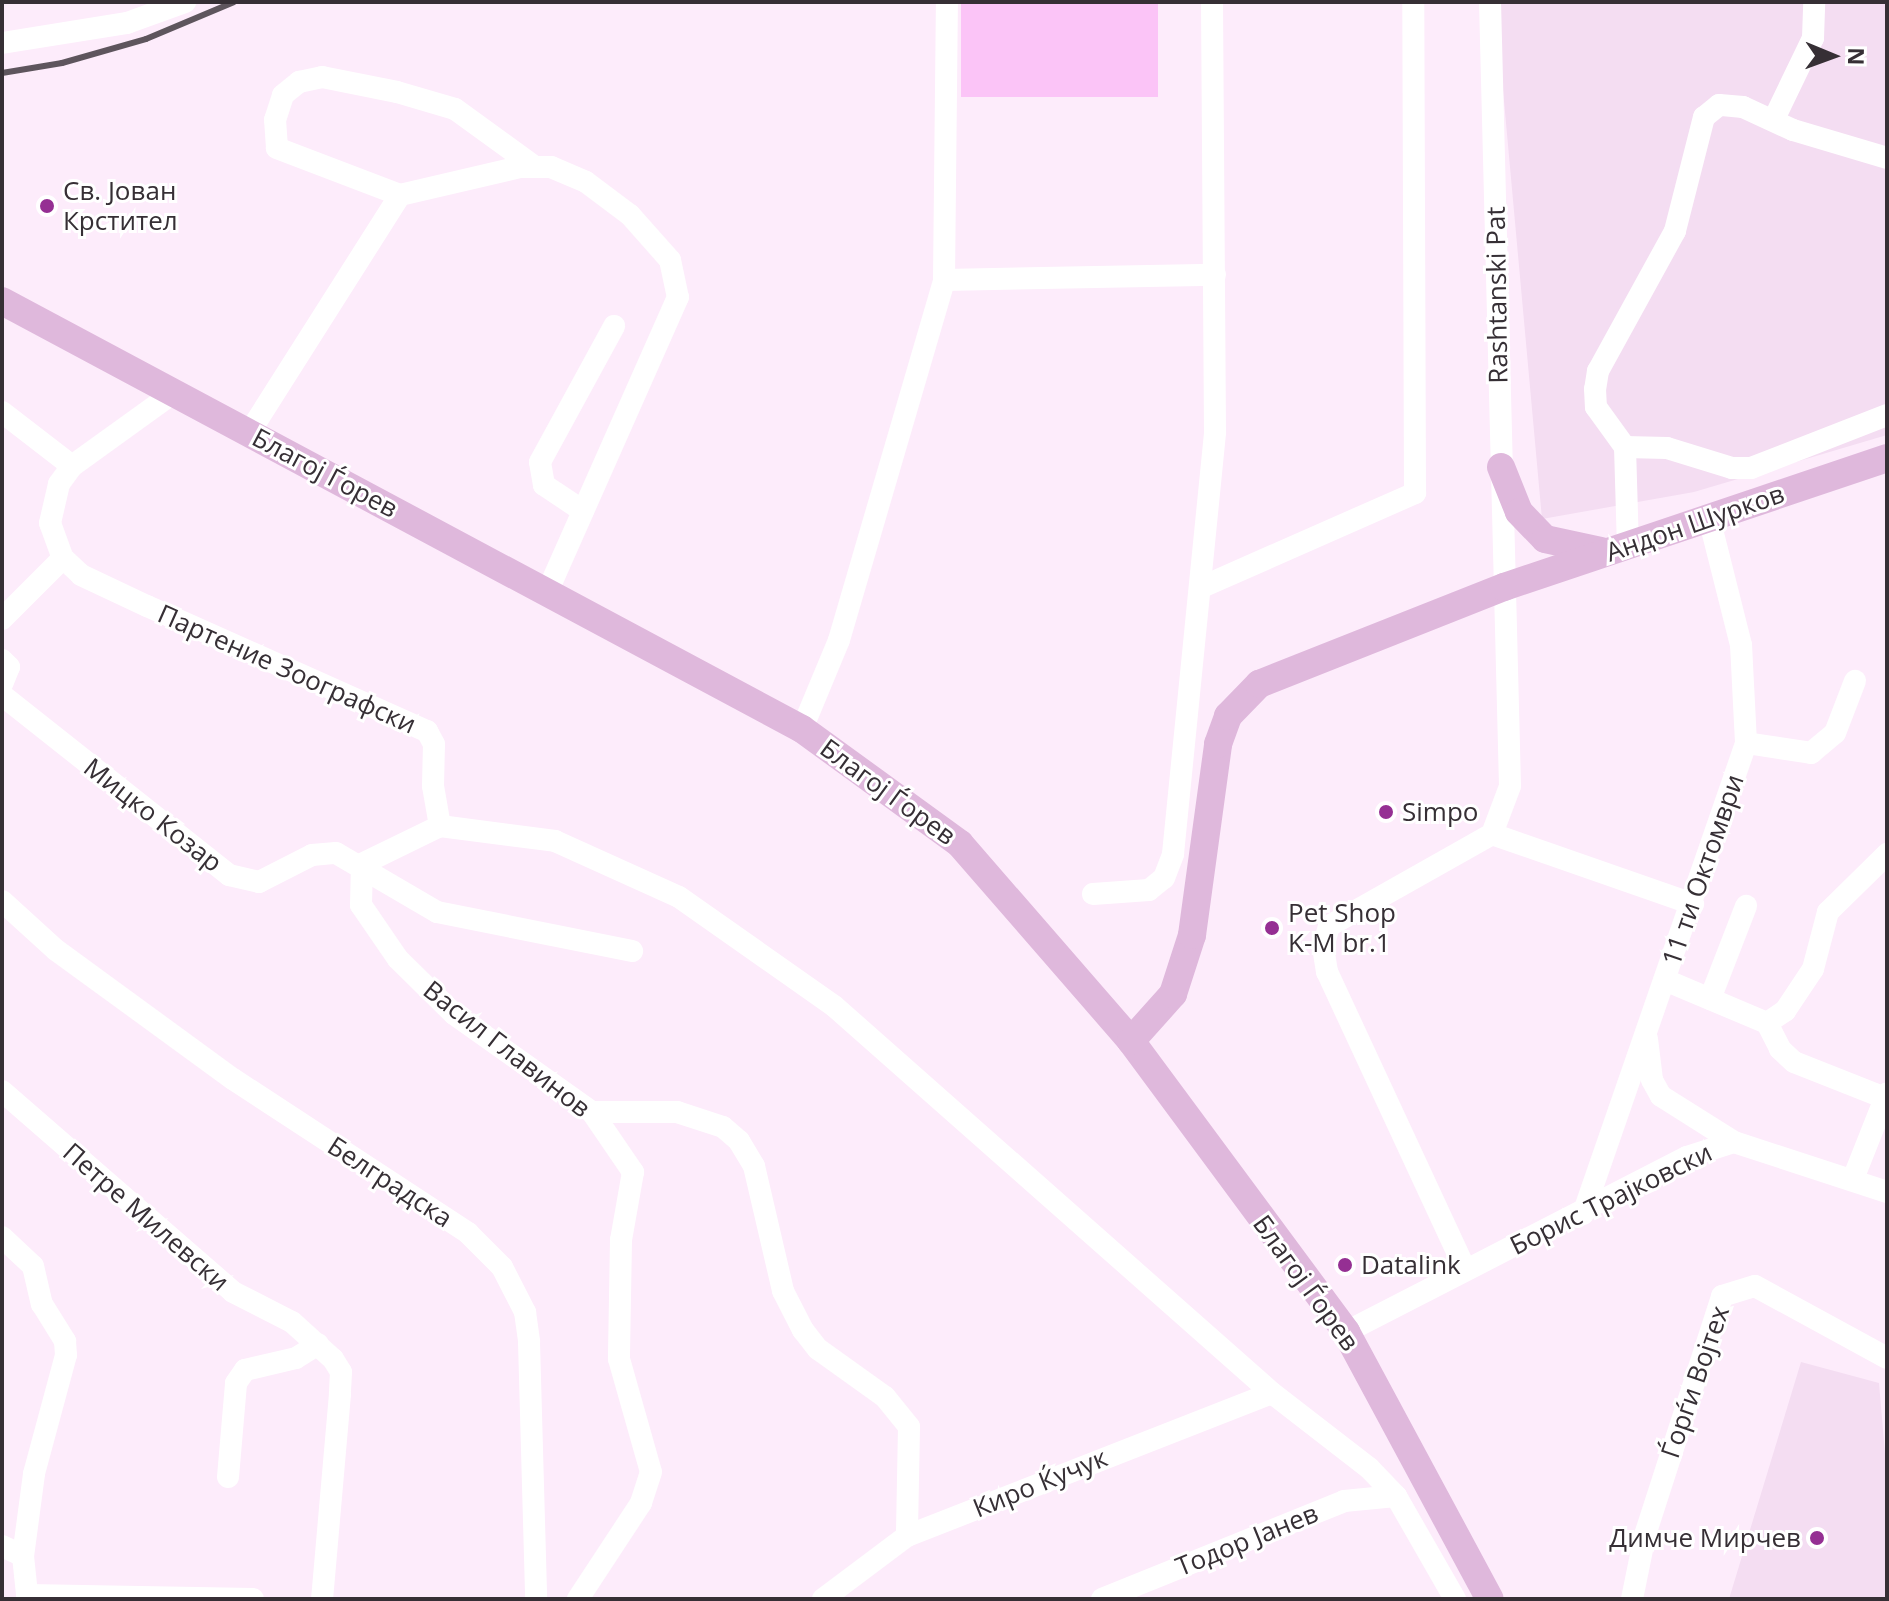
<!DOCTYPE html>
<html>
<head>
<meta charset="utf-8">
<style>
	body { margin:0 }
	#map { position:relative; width:1889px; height:1601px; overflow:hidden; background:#fdecfb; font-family:"Open Sans",sans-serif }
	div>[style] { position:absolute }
	.built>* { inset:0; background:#f4ddf2 }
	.green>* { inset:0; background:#fbc4f7 }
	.minor>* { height:22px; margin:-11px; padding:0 11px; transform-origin:11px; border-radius:11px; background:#fff }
	.major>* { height:28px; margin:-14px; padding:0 14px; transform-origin:14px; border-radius:14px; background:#dfb8dc }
	.rail>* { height:6px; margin:-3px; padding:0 3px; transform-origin:3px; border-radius:3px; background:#5e555d }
	.dots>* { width:22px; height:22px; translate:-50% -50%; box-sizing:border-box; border:4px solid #fff; border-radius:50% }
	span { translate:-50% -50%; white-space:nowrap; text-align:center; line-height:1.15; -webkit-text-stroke:6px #fff; paint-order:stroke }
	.poi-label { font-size:26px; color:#362f35 }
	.left { translate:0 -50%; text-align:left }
	.right { translate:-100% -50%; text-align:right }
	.street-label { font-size:26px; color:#362f35 }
	.frame { position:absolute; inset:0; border:4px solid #362f35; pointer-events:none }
	.north { position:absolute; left:1793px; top:16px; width:80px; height:80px; -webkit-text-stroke:6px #fff; paint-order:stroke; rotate:91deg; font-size:22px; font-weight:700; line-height:32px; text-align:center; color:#362f35 }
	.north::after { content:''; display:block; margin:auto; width:28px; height:36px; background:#362f35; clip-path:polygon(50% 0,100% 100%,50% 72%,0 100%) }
</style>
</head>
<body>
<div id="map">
	<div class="built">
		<div style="clip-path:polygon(1495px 2px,1887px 2px,1887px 435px,1694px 492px,1542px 519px)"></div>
		<div style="clip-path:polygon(1801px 1362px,1879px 1383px,1887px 1477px,1887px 1599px,1729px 1599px)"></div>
	</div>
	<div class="green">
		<div style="clip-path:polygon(961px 2px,1158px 2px,1158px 97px,961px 97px)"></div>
	</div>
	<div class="minor">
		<div style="left:2px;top:43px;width:127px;rotate:-9.1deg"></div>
		<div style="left:127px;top:23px;width:62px;rotate:-19.9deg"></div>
		<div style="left:1774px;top:119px;width:90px;rotate:-64.3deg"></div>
		<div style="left:1813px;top:38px;width:36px;rotate:-88deg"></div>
		<div style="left:1887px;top:158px;width:98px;rotate:-163.4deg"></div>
		<div style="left:1793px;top:130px;width:55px;rotate:-155.3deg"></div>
		<div style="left:1743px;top:107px;width:24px;rotate:-175deg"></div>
		<div style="left:1719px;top:105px;width:19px;rotate:141deg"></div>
		<div style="left:1704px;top:117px;width:118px;rotate:104.3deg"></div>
		<div style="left:1675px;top:231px;width:160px;rotate:118.8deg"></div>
		<div style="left:1598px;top:371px;width:18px;rotate:99deg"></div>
		<div style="left:1595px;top:389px;width:18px;rotate:87deg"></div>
		<div style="left:1596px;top:407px;width:49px;rotate:54.1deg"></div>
		<div style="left:1625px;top:447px;width:42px;rotate:1.4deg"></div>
		<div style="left:1667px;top:448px;width:68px;rotate:17.1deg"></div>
		<div style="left:1732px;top:468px;width:19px"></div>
		<div style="left:1751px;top:468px;width:146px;rotate:-21.3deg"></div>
		<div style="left:400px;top:195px;width:132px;rotate:-159.1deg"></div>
		<div style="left:277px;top:148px;width:28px;rotate:-94deg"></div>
		<div style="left:275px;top:120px;width:26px;rotate:-72deg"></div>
		<div style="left:283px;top:95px;width:21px;rotate:-39deg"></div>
		<div style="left:299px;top:82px;width:24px;rotate:-12deg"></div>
		<div style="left:322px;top:77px;width:76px;rotate:11.3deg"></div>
		<div style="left:397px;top:92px;width:60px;rotate:16.3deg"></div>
		<div style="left:455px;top:109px;width:99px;rotate:35.9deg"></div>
		<div style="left:944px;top:280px;width:271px;rotate:-1.1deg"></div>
		<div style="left:2px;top:412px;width:88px;rotate:37.6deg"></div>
		<div style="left:72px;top:466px;width:123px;rotate:-35.8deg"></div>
		<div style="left:249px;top:433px;width:282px;rotate:-57.6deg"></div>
		<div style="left:400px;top:195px;width:123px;rotate:-13.1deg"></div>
		<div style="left:520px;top:167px;width:31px"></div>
		<div style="left:551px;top:167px;width:38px;rotate:23deg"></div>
		<div style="left:586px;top:182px;width:55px;rotate:36.9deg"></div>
		<div style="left:630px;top:215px;width:60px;rotate:48.4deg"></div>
		<div style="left:670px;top:260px;width:38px;rotate:78deg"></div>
		<div style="left:678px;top:297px;width:323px;rotate:113.9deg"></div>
		<div style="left:1625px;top:447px;width:99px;rotate:88.3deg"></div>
		<div style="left:72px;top:466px;width:22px;rotate:126deg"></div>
		<div style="left:59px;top:484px;width:40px;rotate:103deg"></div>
		<div style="left:50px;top:523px;width:37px;rotate:70deg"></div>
		<div style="left:63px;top:558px;width:25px;rotate:43deg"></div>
		<div style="left:81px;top:575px;width:73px;rotate:25.2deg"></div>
		<div style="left:147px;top:606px;width:307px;rotate:24.1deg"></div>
		<div style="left:427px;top:731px;width:15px;rotate:62deg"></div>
		<div style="left:434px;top:744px;width:42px;rotate:91.4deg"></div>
		<div style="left:433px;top:786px;width:41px;rotate:80.1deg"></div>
		<div style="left:583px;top:511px;width:47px;rotate:-146.3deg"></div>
		<div style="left:544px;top:485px;width:23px;rotate:-100deg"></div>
		<div style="left:540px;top:462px;width:155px;rotate:-61.4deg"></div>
		<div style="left:1202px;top:587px;width:233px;rotate:-23.8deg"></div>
		<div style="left:1415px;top:493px;width:491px;rotate:-90.2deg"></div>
		<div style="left:2px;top:619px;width:86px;rotate:-45deg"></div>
		<div style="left:2px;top:660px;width:10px;rotate:45deg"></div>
		<div style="left:9px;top:667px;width:18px;rotate:112deg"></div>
		<div style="left:2px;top:695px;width:290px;rotate:38.4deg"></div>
		<div style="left:229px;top:875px;width:31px;rotate:13deg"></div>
		<div style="left:259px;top:882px;width:59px;rotate:-27deg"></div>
		<div style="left:312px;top:855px;width:24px;rotate:-5deg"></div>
		<div style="left:336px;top:853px;width:117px;rotate:30.3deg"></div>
		<div style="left:437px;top:912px;width:199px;rotate:11.3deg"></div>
		<div style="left:802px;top:729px;width:96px;rotate:-67.4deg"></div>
		<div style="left:839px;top:640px;width:375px;rotate:-73.7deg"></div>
		<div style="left:944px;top:280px;width:278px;rotate:-89.4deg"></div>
		<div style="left:1746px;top:743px;width:66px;rotate:8.7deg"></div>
		<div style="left:1811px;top:753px;width:31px;rotate:-40deg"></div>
		<div style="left:1835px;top:733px;width:56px;rotate:-69deg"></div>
		<div style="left:1492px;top:834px;width:213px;rotate:19.2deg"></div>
		<div style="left:362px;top:864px;width:87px;rotate:-26deg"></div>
		<div style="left:440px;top:826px;width:116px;rotate:7.4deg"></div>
		<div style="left:555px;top:841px;width:136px;rotate:24.3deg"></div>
		<div style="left:679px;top:897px;width:189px;rotate:35.1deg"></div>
		<div style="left:834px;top:1006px;width:584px;rotate:41.46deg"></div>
		<div style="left:1272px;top:1393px;width:123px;rotate:37.7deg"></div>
		<div style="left:1369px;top:1468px;width:39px;rotate:46deg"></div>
		<div style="left:1396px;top:1496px;width:119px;rotate:60.2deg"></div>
		<div style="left:362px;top:864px;width:41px;rotate:91.4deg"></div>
		<div style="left:361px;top:905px;width:65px;rotate:55.6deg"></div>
		<div style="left:398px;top:959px;width:78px;rotate:44.5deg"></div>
		<div style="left:454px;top:1014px;width:169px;rotate:35.4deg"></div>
		<div style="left:592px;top:1112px;width:73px;rotate:55.7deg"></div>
		<div style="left:633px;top:1172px;width:69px;rotate:100deg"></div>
		<div style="left:621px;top:1240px;width:119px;rotate:91deg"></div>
		<div style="left:619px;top:1359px;width:117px;rotate:74.2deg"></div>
		<div style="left:651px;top:1472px;width:33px;rotate:108deg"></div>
		<div style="left:641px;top:1503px;width:115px;rotate:123.3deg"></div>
		<div style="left:1093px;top:894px;width:56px;rotate:-4.1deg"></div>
		<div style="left:1149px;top:890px;width:19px;rotate:-39deg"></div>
		<div style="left:1164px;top:878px;width:26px;rotate:-69deg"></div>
		<div style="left:1173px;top:854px;width:424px;rotate:-84.3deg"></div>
		<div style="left:1215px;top:432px;width:430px;rotate:-90.4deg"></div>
		<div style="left:2px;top:901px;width:73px;rotate:42.2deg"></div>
		<div style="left:56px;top:950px;width:219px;rotate:36.1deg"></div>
		<div style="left:233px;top:1079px;width:281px;rotate:33.2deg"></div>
		<div style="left:468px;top:1233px;width:48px;rotate:45deg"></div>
		<div style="left:502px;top:1267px;width:51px;rotate:62.9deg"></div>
		<div style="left:525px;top:1312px;width:30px;rotate:82deg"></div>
		<div style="left:529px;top:1342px;width:257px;rotate:88.4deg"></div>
		<div style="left:1665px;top:980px;width:111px;rotate:22.9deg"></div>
		<div style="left:1767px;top:1023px;width:22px;rotate:-34deg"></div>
		<div style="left:1785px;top:1011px;width:50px;rotate:-56.3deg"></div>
		<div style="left:1813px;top:969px;width:59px;rotate:-75.3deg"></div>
		<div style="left:1828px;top:912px;width:83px;rotate:-44.5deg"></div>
		<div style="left:1710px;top:999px;width:100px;rotate:-68.8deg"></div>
		<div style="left:1767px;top:1023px;width:29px;rotate:63deg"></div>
		<div style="left:1780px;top:1049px;width:19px;rotate:43deg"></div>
		<div style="left:1794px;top:1062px;width:98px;rotate:21.6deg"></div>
		<div style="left:1647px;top:1039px;width:41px;rotate:83deg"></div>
		<div style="left:1652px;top:1080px;width:18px;rotate:61deg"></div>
		<div style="left:1661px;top:1096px;width:86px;rotate:32.2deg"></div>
		<div style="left:2px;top:1091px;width:306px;rotate:41deg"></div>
		<div style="left:233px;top:1292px;width:66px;rotate:27deg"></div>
		<div style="left:292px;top:1322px;width:55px;rotate:42.1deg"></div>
		<div style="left:333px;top:1359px;width:15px;rotate:58deg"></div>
		<div style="left:341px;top:1372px;width:22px;rotate:93deg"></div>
		<div style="left:340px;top:1394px;width:206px;rotate:95deg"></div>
		<div style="left:592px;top:1112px;width:85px"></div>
		<div style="left:677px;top:1112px;width:48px;rotate:18.1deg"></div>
		<div style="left:723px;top:1127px;width:21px;rotate:41deg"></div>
		<div style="left:739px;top:1141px;width:29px;rotate:59deg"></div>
		<div style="left:754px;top:1166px;width:128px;rotate:76.9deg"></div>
		<div style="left:783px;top:1291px;width:44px;rotate:62.9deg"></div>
		<div style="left:803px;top:1330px;width:24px;rotate:52deg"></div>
		<div style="left:818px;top:1349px;width:82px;rotate:35.6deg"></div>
		<div style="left:885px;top:1397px;width:38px;rotate:51deg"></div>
		<div style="left:909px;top:1427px;width:109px;rotate:91.1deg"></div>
		<div style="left:1853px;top:1179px;width:92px;rotate:-68.4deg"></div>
		<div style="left:1583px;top:1214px;width:498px;rotate:-70.9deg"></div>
		<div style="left:1746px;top:743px;width:98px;rotate:-92.9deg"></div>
		<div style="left:1741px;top:645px;width:131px;rotate:-104.1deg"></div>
		<div style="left:2px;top:1237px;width:42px;rotate:43.1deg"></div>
		<div style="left:33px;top:1266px;width:39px;rotate:77deg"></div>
		<div style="left:42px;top:1304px;width:44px;rotate:58.1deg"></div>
		<div style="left:65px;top:1341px;width:14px;rotate:86deg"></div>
		<div style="left:66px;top:1355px;width:123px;rotate:105.1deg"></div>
		<div style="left:34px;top:1474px;width:83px;rotate:97.6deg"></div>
		<div style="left:23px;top:1556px;width:39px;rotate:84deg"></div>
		<div style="left:1465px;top:1269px;width:327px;rotate:-114.9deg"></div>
		<div style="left:1327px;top:972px;width:25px;rotate:-99deg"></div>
		<div style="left:1323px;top:947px;width:22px;rotate:-74deg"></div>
		<div style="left:1329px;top:926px;width:187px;rotate:-29.4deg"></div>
		<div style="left:1492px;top:834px;width:51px;rotate:-69.4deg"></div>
		<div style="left:1510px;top:786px;width:784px;rotate:-91.46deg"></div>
		<div style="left:1346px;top:1332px;width:383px;rotate:-27.2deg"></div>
		<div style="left:1687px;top:1157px;width:49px;rotate:-17.7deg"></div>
		<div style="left:1734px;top:1142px;width:161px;rotate:18.1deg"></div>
		<div style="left:228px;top:1477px;width:94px;rotate:-85.1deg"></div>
		<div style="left:236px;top:1383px;width:16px;rotate:-55deg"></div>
		<div style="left:245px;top:1370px;width:52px;rotate:-13.2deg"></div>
		<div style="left:296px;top:1358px;width:26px;rotate:-32deg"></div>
		<div style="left:2px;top:1546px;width:23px;rotate:25deg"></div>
		<div style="left:27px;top:1595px;width:226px;rotate:1deg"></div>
		<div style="left:823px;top:1599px;width:105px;rotate:-36.9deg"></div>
		<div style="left:907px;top:1536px;width:392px;rotate:-21.4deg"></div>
		<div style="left:1102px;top:1599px;width:261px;rotate:-22deg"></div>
		<div style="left:1344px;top:1501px;width:52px;rotate:-5.5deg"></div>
		<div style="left:1632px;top:1599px;width:65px;rotate:-78.5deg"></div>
		<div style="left:1645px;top:1535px;width:251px;rotate:-72.1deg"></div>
		<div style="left:1722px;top:1296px;width:34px;rotate:-17deg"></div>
		<div style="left:1755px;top:1286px;width:150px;rotate:28.6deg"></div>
	</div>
	<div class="major">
		<div style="left:2px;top:301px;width:907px;rotate:28.15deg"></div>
		<div style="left:802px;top:729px;width:195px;rotate:36deg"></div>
		<div style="left:960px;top:844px;width:261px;rotate:49deg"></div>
		<div style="left:1131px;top:1041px;width:362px;rotate:53.5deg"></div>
		<div style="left:1346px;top:1332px;width:303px;rotate:61.7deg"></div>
		<div style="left:1501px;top:467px;width:48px;rotate:68.2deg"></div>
		<div style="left:1519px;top:512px;width:37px;rotate:46deg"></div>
		<div style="left:1545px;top:539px;width:57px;rotate:12.1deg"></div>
		<div style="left:1131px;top:1041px;width:63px;rotate:-48.2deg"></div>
		<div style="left:1173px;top:994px;width:62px;rotate:-72.1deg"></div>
		<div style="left:1192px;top:935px;width:193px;rotate:-82.2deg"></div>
		<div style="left:1218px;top:744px;width:30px;rotate:-70deg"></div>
		<div style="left:1228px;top:716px;width:45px;rotate:-45.9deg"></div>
		<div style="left:1259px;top:684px;width:264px;rotate:-21.6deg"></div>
		<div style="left:1504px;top:587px;width:404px;rotate:-18.6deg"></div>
	</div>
	<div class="rail">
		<div style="left:2px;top:73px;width:61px;rotate:-9.5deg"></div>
		<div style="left:62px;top:63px;width:87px;rotate:-15.9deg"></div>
		<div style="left:146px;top:39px;width:95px;rotate:-22.8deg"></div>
	</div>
	<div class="dots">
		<div style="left:47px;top:206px;background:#952f93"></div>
		<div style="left:1386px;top:812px;background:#952f93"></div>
		<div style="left:1272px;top:928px;background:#952f93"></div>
		<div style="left:1345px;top:1265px;background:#952f93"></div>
		<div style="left:1817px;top:1538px;background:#952f93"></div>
	</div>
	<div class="poi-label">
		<span class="left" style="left:63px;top:206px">Св. Јован<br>Крстител</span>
		<span class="left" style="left:1402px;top:812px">Simpo</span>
		<span class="left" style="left:1288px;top:928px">Pet Shop<br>K-M br.1</span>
		<span class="left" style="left:1361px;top:1265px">Datalink</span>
		<span class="right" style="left:1801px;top:1538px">Димче Мирчев</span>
	</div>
	<div class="street-label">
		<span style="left:1497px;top:295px;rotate:-91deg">Rashtanski Pat</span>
		<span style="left:325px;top:473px;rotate:28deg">Благој Ѓорев</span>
		<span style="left:1695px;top:523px;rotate:-19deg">Андон Шурков</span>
		<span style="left:287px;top:669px;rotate:24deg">Партение Зоографски</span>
		<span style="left:888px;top:792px;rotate:36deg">Благој Ѓорев</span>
		<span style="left:153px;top:815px;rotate:38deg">Мицко Козар</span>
		<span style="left:1703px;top:870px;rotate:-71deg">11 ти Октомври</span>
		<span style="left:507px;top:1049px;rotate:38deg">Васил Главинов</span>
		<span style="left:390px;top:1182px;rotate:33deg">Белградска</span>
		<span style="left:1611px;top:1199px;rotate:-26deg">Борис Трајковски</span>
		<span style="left:146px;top:1217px;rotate:41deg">Петре Милевски</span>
		<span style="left:1306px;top:1283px;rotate:54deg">Благој Ѓорев</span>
		<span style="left:1695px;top:1382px;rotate:-71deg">Ѓорѓи Војтех</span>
		<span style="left:1040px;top:1483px;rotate:-22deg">Киро Ќучук</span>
		<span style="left:1247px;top:1540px;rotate:-22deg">Тодор Јанев</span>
	</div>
	<div class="frame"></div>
	<div class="north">N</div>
</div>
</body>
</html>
